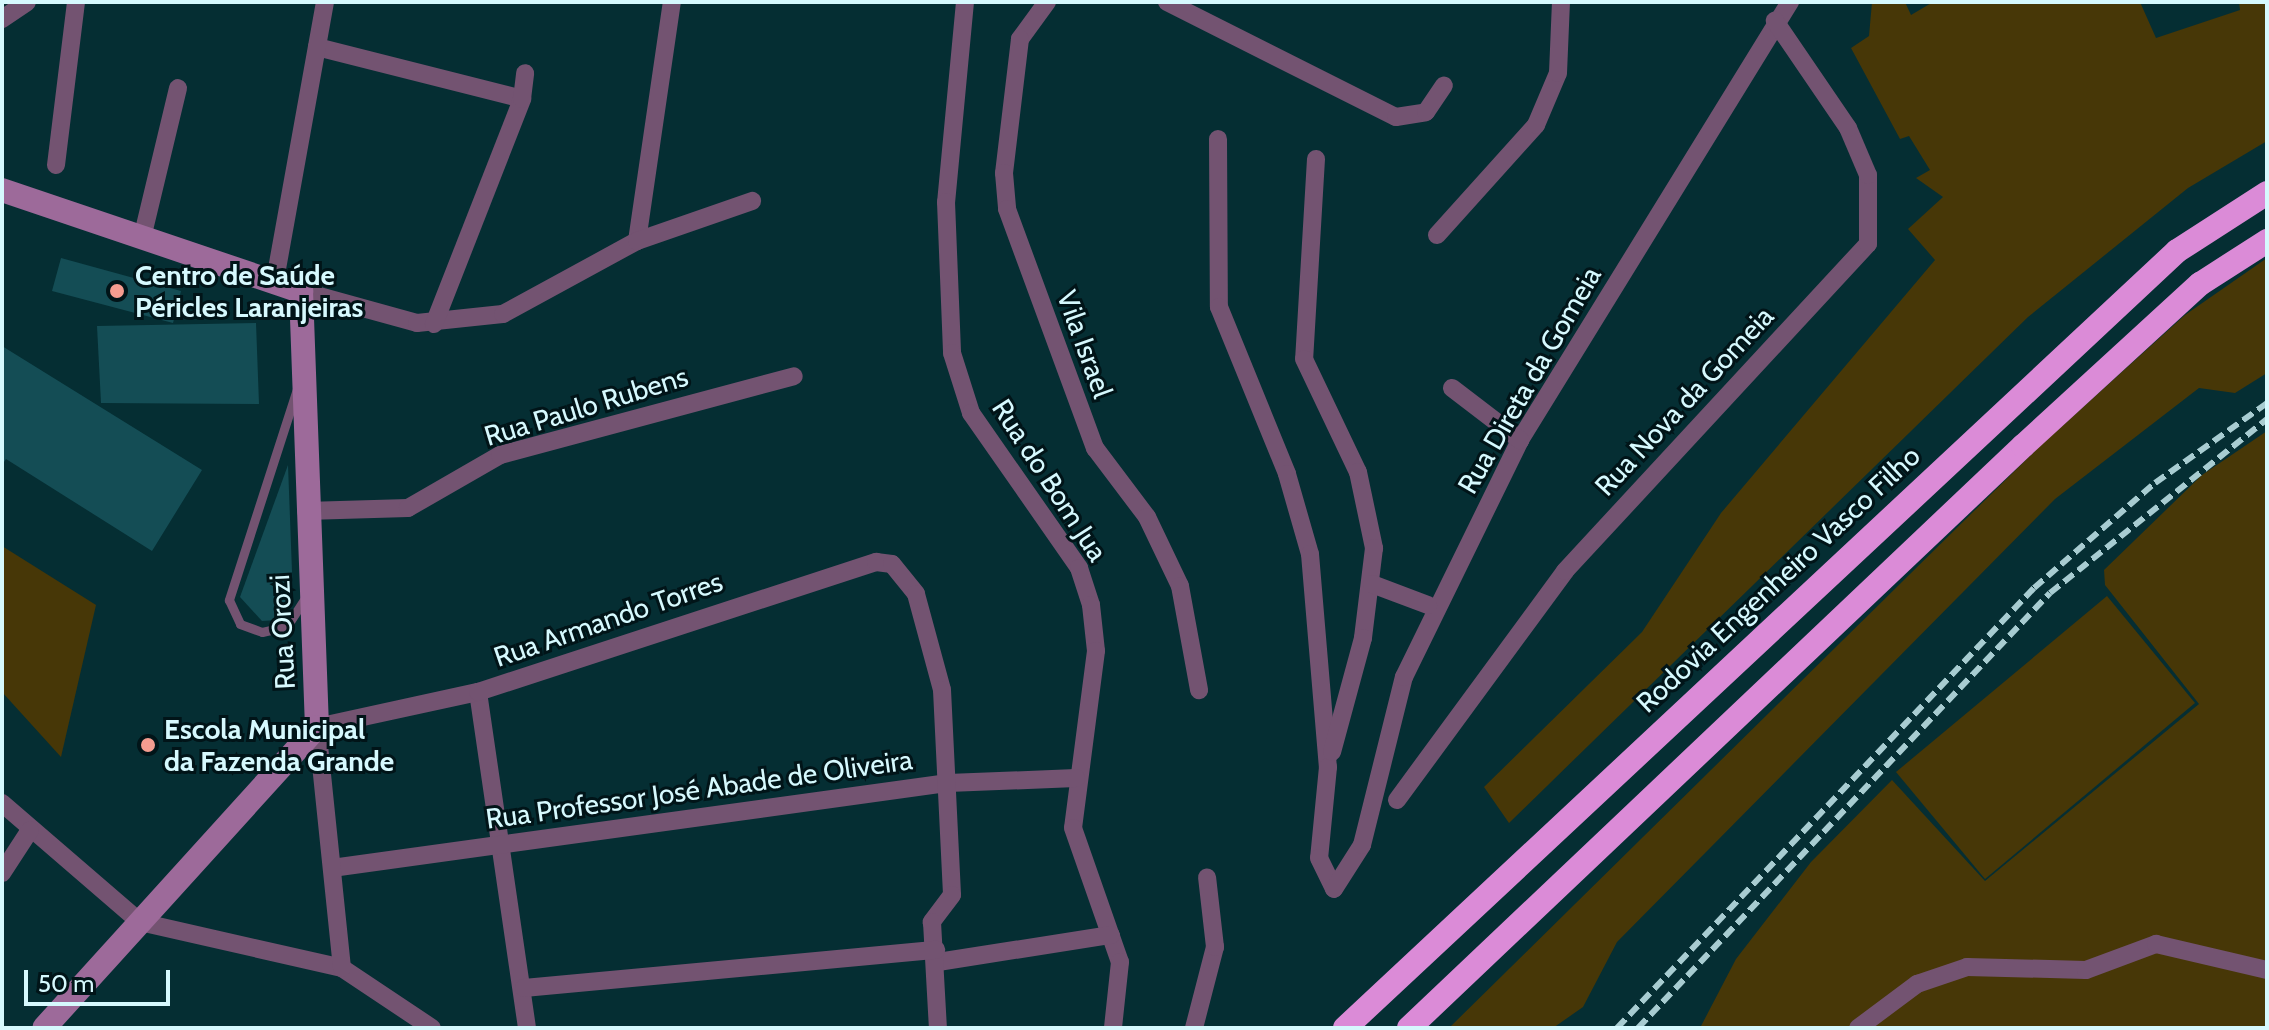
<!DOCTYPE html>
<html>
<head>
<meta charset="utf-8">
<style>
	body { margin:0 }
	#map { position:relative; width:2269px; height:1030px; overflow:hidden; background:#052e33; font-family:Cabin,sans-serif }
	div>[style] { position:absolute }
	.green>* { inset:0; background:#473707 }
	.building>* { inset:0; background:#144d55 }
	.lane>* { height:9px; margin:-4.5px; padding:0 4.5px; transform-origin:4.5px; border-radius:4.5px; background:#735371 }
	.street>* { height:18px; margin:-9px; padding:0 9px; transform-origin:9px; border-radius:9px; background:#735371 }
	.secondary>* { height:24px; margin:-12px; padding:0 12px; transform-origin:12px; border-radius:12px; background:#9d6a9a }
	.highway>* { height:24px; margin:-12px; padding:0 12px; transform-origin:12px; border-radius:12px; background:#db8bd7 }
	.rail>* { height:6px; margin-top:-3px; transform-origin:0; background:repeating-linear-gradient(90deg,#a8ccd1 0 12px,transparent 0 18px) }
	.dots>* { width:22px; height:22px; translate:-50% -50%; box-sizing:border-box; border:4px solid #011418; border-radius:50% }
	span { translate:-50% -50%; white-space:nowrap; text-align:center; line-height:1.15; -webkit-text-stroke:6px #011418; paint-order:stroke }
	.poi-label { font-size:28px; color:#d6f9fe; font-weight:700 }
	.left { translate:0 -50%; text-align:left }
	.street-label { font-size:28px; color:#d6f9fe }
	.frame { position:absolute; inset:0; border:4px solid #d6f9fe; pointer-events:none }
	.scale { position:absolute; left:24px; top:970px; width:146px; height:36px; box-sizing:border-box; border:4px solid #d6f9fe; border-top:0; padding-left:10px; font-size:24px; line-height:28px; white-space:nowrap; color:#d6f9fe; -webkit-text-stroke:6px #011418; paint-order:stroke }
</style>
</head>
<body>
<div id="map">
	<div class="green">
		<div style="clip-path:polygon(1872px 2px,1905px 2px,1911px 15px,1933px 2px,2140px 2px,2156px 38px,2240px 10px,2239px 2px,2267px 2px,2267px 141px,2188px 188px,2028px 317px,1509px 823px,1484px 787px,1642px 632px,1721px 513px,1935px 260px,1908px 229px,1943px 197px,1916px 178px,1930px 170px,1909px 136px,1900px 139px,1851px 48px,1869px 36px)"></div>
		<div style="clip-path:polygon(2267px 258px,2267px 373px,2235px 393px,2199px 388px,2055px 499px,1617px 942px,1583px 1007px,1553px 1028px,1449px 1028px,2039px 447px,2185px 315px)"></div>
		<div style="clip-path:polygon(2267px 431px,2267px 1028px,1700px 1028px,1736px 959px,1811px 862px,1892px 780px,1985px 881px,2199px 704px,2105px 585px,2104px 570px,2202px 475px)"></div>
		<div style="clip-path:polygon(2px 546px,96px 605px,61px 757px,2px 692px)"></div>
		<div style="clip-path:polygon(2107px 596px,2195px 703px,1985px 879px,1896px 772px)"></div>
	</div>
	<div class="building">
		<div style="clip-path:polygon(61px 258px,181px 291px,173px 323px,52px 291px)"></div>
		<div style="clip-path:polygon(256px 323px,259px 404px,101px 403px,97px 326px)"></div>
		<div style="clip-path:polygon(2px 346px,202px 470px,152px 551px,6px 459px,2px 465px)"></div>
		<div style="clip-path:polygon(288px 465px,293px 598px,277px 620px,262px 621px,240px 597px)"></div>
	</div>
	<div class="lane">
		<div style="left:297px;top:389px;width:222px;rotate:107.9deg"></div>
		<div style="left:229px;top:600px;width:26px;rotate:65deg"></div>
		<div style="left:240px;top:624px;width:23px;rotate:20deg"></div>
		<div style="left:262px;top:632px;width:26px;rotate:-13deg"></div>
		<div style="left:287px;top:626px;width:33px;rotate:-57deg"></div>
	</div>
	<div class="street">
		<div style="left:965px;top:2px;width:201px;rotate:95.4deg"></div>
		<div style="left:946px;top:202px;width:151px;rotate:87.7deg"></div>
		<div style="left:952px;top:353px;width:63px;rotate:72.4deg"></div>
		<div style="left:971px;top:413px;width:189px;rotate:55.1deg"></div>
		<div style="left:1079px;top:568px;width:39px;rotate:72deg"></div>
		<div style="left:1091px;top:605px;width:46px;rotate:83.8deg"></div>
		<div style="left:1096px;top:651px;width:178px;rotate:97.4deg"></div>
		<div style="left:1073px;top:828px;width:142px;rotate:70.7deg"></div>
		<div style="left:1120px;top:962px;width:66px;rotate:96.1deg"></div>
		<div style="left:1047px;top:2px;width:46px;rotate:126.1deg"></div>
		<div style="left:1020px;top:39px;width:135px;rotate:96.8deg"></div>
		<div style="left:1004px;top:173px;width:36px;rotate:85deg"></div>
		<div style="left:1007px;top:209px;width:255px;rotate:69.8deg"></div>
		<div style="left:1095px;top:448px;width:86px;rotate:53deg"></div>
		<div style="left:1147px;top:517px;width:76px;rotate:64.4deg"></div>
		<div style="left:1180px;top:586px;width:106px;rotate:79.6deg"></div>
		<div style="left:1167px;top:2px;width:256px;rotate:26.7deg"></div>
		<div style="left:1396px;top:117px;width:30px;rotate:-9deg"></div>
		<div style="left:1426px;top:112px;width:32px;rotate:-56deg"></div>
		<div style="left:2px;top:19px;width:30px;rotate:-34deg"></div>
		<div style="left:317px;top:47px;width:211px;rotate:14.2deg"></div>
		<div style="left:1218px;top:139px;width:168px;rotate:89.7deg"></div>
		<div style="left:1219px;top:307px;width:180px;rotate:67.8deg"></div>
		<div style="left:1287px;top:474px;width:83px;rotate:74deg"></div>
		<div style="left:1310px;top:554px;width:214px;rotate:85.2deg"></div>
		<div style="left:1328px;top:767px;width:91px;rotate:95.6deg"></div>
		<div style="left:1319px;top:858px;width:34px;rotate:64deg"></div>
		<div style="left:1334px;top:889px;width:52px;rotate:-57.5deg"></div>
		<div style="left:1362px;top:845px;width:173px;rotate:-76deg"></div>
		<div style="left:1404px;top:677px;width:264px;rotate:-63.9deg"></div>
		<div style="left:1520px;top:440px;width:515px;rotate:-58.35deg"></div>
		<div style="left:1316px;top:159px;width:200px;rotate:93.4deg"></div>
		<div style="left:1304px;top:359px;width:125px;rotate:64.5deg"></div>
		<div style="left:1358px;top:472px;width:78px;rotate:78.1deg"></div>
		<div style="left:1374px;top:548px;width:91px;rotate:97deg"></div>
		<div style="left:1363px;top:638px;width:118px;rotate:105.2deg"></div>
		<div style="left:56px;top:165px;width:164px;rotate:-83deg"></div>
		<div style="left:143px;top:234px;width:150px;rotate:-76.5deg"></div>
		<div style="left:1437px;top:235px;width:148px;rotate:-48deg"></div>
		<div style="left:1536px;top:125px;width:56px;rotate:-67.1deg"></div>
		<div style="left:1558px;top:73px;width:71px;rotate:-87.6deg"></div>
		<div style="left:637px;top:241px;width:242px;rotate:-81.7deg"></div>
		<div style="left:275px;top:280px;width:282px;rotate:-79.8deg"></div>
		<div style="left:301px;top:291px;width:120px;rotate:15.4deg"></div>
		<div style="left:417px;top:323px;width:86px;rotate:-6deg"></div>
		<div style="left:503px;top:314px;width:153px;rotate:-28.6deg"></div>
		<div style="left:637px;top:241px;width:122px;rotate:-19.2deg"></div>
		<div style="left:434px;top:324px;width:242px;rotate:-68.6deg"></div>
		<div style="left:522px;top:99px;width:26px;rotate:-83deg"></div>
		<div style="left:1452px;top:388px;width:86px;rotate:37.4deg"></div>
		<div style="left:306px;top:511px;width:102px;rotate:-1.7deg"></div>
		<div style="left:408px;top:508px;width:106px;rotate:-29.9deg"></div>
		<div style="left:500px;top:455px;width:304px;rotate:-15deg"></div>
		<div style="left:1372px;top:584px;width:60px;rotate:20.6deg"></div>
		<div style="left:478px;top:692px;width:340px;rotate:81.7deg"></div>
		<div style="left:1397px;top:800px;width:284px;rotate:-53.7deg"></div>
		<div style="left:1565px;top:571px;width:446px;rotate:-47.2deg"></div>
		<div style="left:1868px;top:244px;width:69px;rotate:-90deg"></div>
		<div style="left:1868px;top:175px;width:51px;rotate:-113.1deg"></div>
		<div style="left:1848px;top:128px;width:130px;rotate:-124.3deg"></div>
		<div style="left:2px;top:803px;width:182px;rotate:40.8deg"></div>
		<div style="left:140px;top:922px;width:207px;rotate:12.8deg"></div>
		<div style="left:342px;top:968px;width:108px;rotate:33.7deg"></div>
		<div style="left:332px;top:868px;width:622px;rotate:-7.86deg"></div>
		<div style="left:948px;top:783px;width:128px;rotate:-2.2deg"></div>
		<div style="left:2px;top:873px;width:51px;rotate:-56.9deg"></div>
		<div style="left:938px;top:962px;width:175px;rotate:-8.9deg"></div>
		<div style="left:342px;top:968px;width:242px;rotate:-95.9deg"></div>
		<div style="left:317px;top:727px;width:165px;rotate:-12.3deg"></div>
		<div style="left:478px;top:692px;width:419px;rotate:-18.1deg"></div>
		<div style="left:876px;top:562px;width:16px;rotate:7deg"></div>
		<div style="left:892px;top:564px;width:38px;rotate:51deg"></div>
		<div style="left:916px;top:594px;width:99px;rotate:74.8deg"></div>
		<div style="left:942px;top:690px;width:205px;rotate:87.2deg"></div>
		<div style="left:952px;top:895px;width:34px;rotate:127deg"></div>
		<div style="left:932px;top:922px;width:106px;rotate:86.8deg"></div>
		<div style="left:524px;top:988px;width:414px;rotate:-5.3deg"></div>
		<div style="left:1194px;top:1028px;width:84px;rotate:-75.5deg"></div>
		<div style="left:1215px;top:947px;width:70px;rotate:-96.5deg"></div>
		<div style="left:1858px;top:1028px;width:74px;rotate:-36.7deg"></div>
		<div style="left:1917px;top:984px;width:53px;rotate:-18.8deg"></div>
		<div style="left:1967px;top:967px;width:119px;rotate:1.4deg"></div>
		<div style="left:2086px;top:970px;width:75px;rotate:-20.4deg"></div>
		<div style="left:2156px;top:944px;width:114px;rotate:13.2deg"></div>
	</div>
	<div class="secondary">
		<div style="left:2px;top:190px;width:316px;rotate:18.7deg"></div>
		<div style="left:301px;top:291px;width:436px;rotate:87.9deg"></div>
		<div style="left:317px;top:727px;width:406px;rotate:132.2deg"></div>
	</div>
	<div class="highway">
		<div style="left:1345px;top:1028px;width:1138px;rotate:-43.04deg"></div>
		<div style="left:2177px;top:251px;width:107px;rotate:-32.8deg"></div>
		<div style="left:1409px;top:1028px;width:846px;rotate:-43.47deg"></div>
		<div style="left:2023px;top:446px;width:240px;rotate:-42.5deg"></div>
		<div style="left:2200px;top:284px;width:80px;rotate:-32.7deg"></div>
	</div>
	<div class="rail">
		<div style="left:1617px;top:1028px;width:606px;rotate:-46.54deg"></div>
		<div style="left:2034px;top:588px;width:160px;rotate:-41deg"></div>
		<div style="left:2155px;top:483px;width:138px;rotate:-35.5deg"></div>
		<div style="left:1638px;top:1028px;width:599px;rotate:-46.56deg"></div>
		<div style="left:2050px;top:593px;width:278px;rotate:-38.7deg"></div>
	</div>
	<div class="dots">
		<div style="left:117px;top:291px;background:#f59c90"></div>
		<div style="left:148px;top:745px;background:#f59c90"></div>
	</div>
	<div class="poi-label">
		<span class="left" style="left:135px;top:291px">Centro de Saúde<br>Péricles Laranjeiras</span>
		<span class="left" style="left:164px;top:745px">Escola Municipal<br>da Fazenda Grande</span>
	</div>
	<div class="street-label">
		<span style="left:1085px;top:344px;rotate:70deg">Vila Israel</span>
		<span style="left:1529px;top:380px;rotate:-60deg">Rua Direta da Gomeia</span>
		<span style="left:1684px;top:401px;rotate:-47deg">Rua Nova da Gomeia</span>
		<span style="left:586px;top:406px;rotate:-17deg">Rua Paulo Rubens</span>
		<span style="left:1050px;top:480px;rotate:57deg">Rua do Bom Jua</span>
		<span style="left:1778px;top:579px;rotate:-43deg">Rodovia Engenheiro Vasco Filho</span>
		<span style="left:608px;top:619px;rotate:-19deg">Rua Armando Torres</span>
		<span style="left:282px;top:632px;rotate:-93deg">Rua Orozi</span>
		<span style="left:699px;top:789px;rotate:-8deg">Rua Professor José Abade de Oliveira</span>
	</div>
	<div class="frame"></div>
	<div class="scale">50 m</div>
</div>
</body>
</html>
